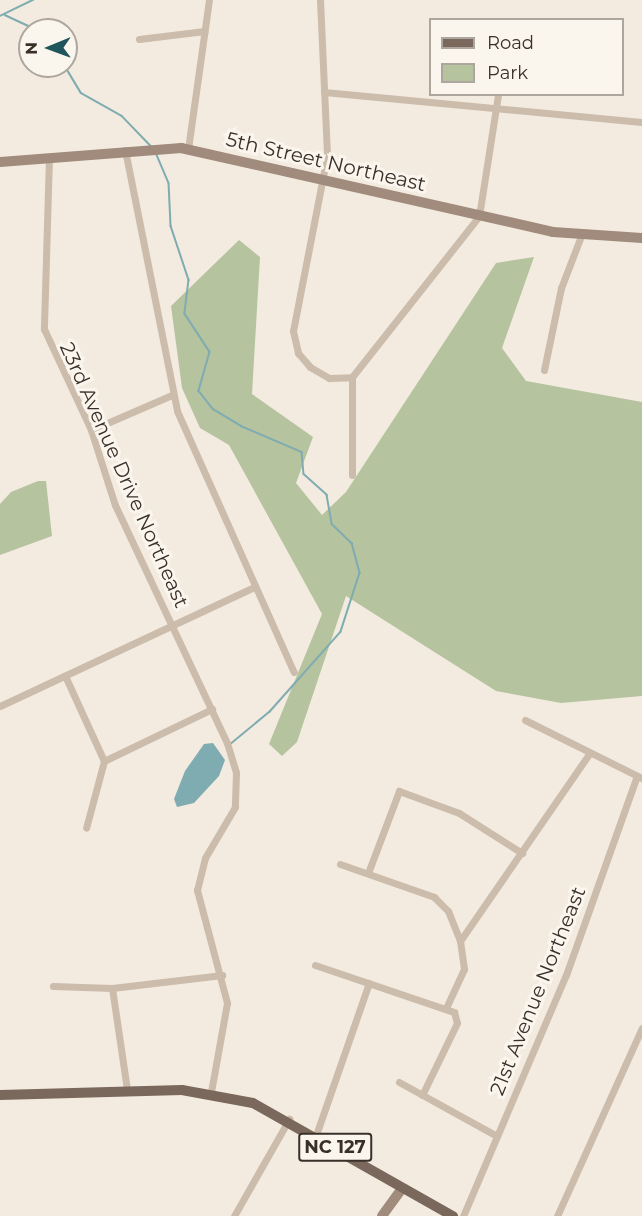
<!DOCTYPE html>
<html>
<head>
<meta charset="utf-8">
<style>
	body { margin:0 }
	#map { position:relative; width:642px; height:1216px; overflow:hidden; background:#f3ebe0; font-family:Montserrat,sans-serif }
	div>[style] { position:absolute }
	.green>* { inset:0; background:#b5c39f }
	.water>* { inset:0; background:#7facb0 }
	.stream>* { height:1.5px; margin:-0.75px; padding:0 0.75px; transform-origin:0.75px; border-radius:0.75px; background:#7facb0 }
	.street>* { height:7px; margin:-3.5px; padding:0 3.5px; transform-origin:3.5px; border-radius:3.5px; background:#ccbcab }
	.secondary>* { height:10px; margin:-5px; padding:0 5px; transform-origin:5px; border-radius:5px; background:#a08b7c }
	.primary>* { height:10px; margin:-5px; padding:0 5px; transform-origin:5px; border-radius:5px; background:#7b685c }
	span { translate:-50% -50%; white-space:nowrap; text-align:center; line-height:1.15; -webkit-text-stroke:6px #faf5ed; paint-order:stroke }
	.shield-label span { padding:2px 4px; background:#faf5ed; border:2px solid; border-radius:4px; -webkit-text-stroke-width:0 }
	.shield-label { font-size:18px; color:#3a302a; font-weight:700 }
	.street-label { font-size:20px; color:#3a302a }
	.legend { position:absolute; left:429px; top:18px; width:195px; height:78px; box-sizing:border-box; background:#faf5ed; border:2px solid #ada69f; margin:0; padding:8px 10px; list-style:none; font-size:18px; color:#3a302a }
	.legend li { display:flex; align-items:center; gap:12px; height:30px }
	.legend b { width:30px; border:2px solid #ada69f }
	.north { position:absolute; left:18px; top:18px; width:60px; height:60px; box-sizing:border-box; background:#faf5ed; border:2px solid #ada69f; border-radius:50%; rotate:269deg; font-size:16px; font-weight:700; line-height:24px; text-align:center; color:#3a302a }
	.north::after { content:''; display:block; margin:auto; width:21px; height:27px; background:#20555b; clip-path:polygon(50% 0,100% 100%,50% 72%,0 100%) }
</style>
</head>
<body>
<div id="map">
	<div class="green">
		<div style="clip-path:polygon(239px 240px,260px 257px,252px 394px,313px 437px,296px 483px,322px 515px,346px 492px,496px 263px,534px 257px,502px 348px,526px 381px,642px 402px,642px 696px,561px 703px,496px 691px,346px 596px,297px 742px,282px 756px,269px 744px,322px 614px,229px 445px,200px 428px,182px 388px,171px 306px)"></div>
		<div style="clip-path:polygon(38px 481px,46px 481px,52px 536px,0 555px,0 504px,11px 492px)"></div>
	</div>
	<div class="water">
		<div style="clip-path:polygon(213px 743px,225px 760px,219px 776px,194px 803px,177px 807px,174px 799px,185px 771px,204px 744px)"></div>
	</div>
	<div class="stream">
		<div style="left:5px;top:15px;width:35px;rotate:25deg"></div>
		<div style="left:0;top:16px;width:37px;rotate:-26deg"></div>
		<div style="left:65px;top:66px;width:31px;rotate:59deg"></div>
		<div style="left:81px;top:93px;width:47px;rotate:29.3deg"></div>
		<div style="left:122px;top:116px;width:42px;rotate:46deg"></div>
		<div style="left:157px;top:155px;width:30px;rotate:67deg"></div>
		<div style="left:169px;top:183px;width:43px;rotate:87.3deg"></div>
		<div style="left:171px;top:226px;width:57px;rotate:71.6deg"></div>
		<div style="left:189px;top:280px;width:34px;rotate:97deg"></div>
		<div style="left:185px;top:314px;width:45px;rotate:56.7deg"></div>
		<div style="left:210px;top:352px;width:41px;rotate:105.8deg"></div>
		<div style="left:199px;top:391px;width:23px;rotate:52deg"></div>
		<div style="left:213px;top:409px;width:33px;rotate:31deg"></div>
		<div style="left:241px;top:426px;width:66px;rotate:23.1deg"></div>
		<div style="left:302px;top:452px;width:22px;rotate:85deg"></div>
		<div style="left:304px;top:474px;width:31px;rotate:42deg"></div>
		<div style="left:327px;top:495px;width:29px;rotate:80deg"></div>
		<div style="left:332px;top:524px;width:28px;rotate:44deg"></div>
		<div style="left:352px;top:543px;width:31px;rotate:75deg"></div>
		<div style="left:360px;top:573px;width:62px;rotate:107.9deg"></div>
		<div style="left:341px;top:632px;width:107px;rotate:131.6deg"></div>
		<div style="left:270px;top:712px;width:52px;rotate:140.5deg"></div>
	</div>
	<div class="street">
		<div style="left:320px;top:0;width:156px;rotate:87.4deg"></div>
		<div style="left:327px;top:156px;width:178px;rotate:101deg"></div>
		<div style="left:293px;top:331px;width:23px;rotate:77deg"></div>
		<div style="left:298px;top:353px;width:18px;rotate:49deg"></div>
		<div style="left:310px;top:367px;width:22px;rotate:30deg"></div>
		<div style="left:329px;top:378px;width:23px;rotate:-2deg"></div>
		<div style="left:139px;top:39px;width:66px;rotate:-6.9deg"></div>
		<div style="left:324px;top:92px;width:319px;rotate:5.4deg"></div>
		<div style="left:188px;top:149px;width:150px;rotate:-82deg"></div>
		<div style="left:125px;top:150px;width:266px;rotate:78.7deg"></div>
		<div style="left:177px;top:411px;width:286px;rotate:65.9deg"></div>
		<div style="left:49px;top:157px;width:172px;rotate:91.7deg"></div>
		<div style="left:44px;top:329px;width:111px;rotate:65deg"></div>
		<div style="left:91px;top:430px;width:79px;rotate:72.3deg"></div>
		<div style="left:115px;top:505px;width:263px;rotate:64.8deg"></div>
		<div style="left:227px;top:743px;width:31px;rotate:73deg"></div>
		<div style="left:236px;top:773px;width:34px;rotate:92deg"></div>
		<div style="left:235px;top:807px;width:59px;rotate:120.5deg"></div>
		<div style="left:205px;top:858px;width:33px;rotate:104deg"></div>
		<div style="left:197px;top:890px;width:117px;rotate:75.1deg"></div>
		<div style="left:227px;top:1003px;width:90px;rotate:100.2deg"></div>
		<div style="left:544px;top:370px;width:84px;rotate:-78.3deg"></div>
		<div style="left:561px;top:288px;width:56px;rotate:-69deg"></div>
		<div style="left:91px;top:430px;width:88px;rotate:-23.4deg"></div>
		<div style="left:352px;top:475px;width:98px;rotate:-90deg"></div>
		<div style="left:352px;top:377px;width:205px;rotate:-51.7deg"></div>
		<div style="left:479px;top:216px;width:123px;rotate:-81.1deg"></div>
		<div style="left:66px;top:678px;width:91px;rotate:65.4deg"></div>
		<div style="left:104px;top:761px;width:69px;rotate:105deg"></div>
		<div style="left:0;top:706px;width:280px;rotate:-25.1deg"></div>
		<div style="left:525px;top:720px;width:131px;rotate:26.4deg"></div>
		<div style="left:104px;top:761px;width:120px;rotate:-25.7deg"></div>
		<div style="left:340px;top:864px;width:100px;rotate:19.3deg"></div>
		<div style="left:434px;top:897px;width:20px;rotate:45deg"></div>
		<div style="left:448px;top:911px;width:32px;rotate:68deg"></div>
		<div style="left:368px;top:873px;width:88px;rotate:-69.3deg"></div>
		<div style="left:399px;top:791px;width:64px;rotate:20.1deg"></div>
		<div style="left:459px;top:813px;width:75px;rotate:32.4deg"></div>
		<div style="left:315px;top:965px;width:147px;rotate:18.7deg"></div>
		<div style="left:454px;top:1012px;width:11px;rotate:75deg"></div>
		<div style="left:457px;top:1023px;width:80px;rotate:115.9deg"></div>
		<div style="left:53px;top:986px;width:59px;rotate:1.9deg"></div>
		<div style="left:112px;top:988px;width:111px;rotate:-6.7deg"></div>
		<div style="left:112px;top:988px;width:103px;rotate:81.6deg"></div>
		<div style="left:446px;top:1008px;width:43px;rotate:-65.2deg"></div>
		<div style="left:464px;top:969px;width:28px;rotate:-98deg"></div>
		<div style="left:460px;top:941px;width:227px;rotate:-55.4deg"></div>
		<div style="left:399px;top:1082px;width:112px;rotate:28.9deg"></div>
		<div style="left:316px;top:1135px;width:161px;rotate:-70.8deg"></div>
		<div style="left:234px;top:1216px;width:112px;rotate:-60.4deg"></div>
		<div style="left:463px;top:1216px;width:262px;rotate:-66.9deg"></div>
		<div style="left:566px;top:975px;width:211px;rotate:-70.4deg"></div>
		<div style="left:557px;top:1216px;width:206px;rotate:-65.7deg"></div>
	</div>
	<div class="secondary">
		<div style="left:0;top:162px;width:182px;rotate:-4.4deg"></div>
		<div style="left:181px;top:148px;width:381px;rotate:12.7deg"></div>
		<div style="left:553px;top:232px;width:89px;rotate:3.9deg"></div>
		<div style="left:382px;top:1216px;width:34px;rotate:-54deg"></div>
	</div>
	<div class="primary">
		<div style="left:0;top:1095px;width:182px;rotate:-1.6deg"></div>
		<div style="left:182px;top:1090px;width:72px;rotate:10.4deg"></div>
		<div style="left:253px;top:1103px;width:230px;rotate:29.5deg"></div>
	</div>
	<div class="shield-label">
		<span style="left:335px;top:1147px">NC 127</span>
	</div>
	<div class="street-label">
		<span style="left:326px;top:162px;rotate:13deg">5th Street Northeast</span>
		<span style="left:124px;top:475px;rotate:66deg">23rd Avenue Drive Northeast</span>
		<span style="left:538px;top:991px;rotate:-68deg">21st Avenue Northeast</span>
	</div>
	<ul class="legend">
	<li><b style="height:8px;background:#7b685c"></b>Road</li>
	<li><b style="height:16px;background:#b5c39f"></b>Park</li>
	</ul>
	<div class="north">N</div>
</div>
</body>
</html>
